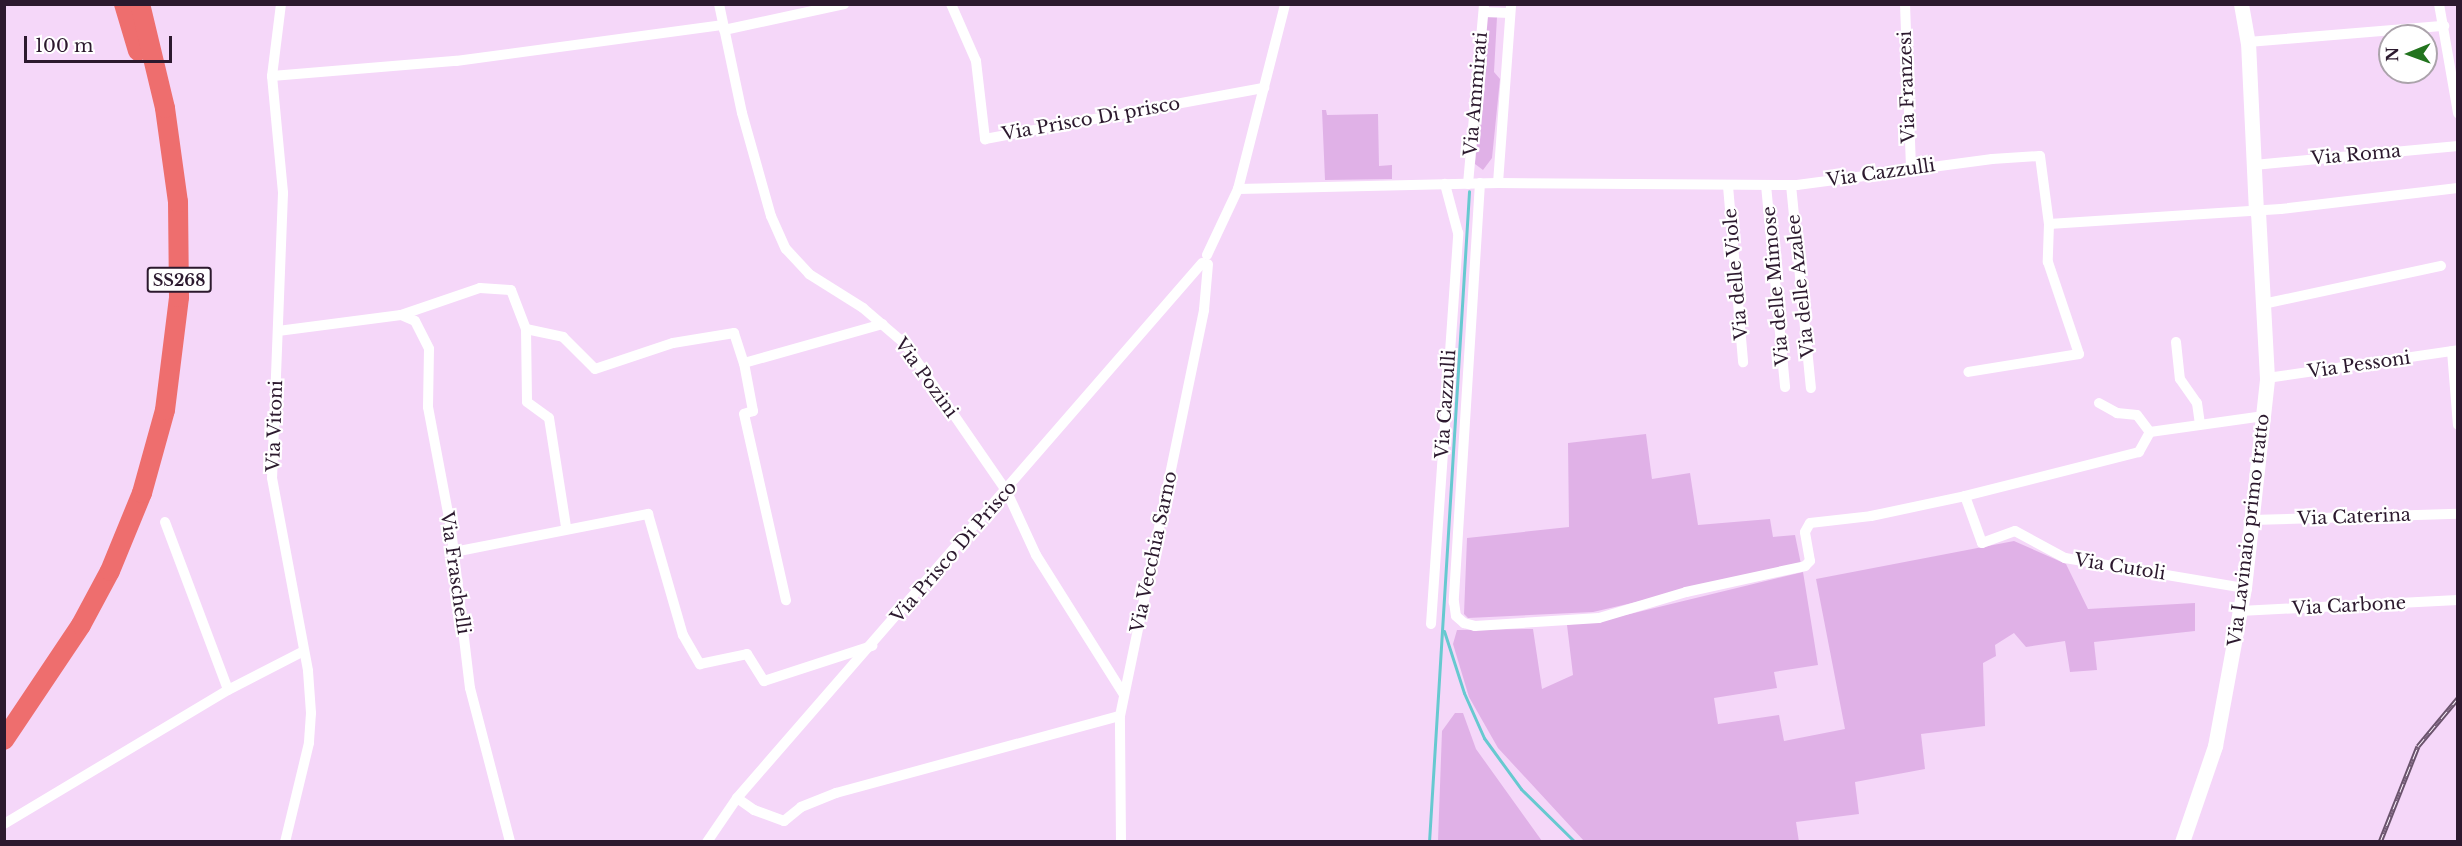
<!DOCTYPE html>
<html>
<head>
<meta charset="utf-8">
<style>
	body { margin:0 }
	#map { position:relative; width:2462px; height:846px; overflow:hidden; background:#f5d7f9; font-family:"Libre Baskerville",serif }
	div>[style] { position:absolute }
	.green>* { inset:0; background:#e0b1e7 }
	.stream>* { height:3px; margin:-1.5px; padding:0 1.5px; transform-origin:1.5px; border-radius:1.5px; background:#67c9d0 }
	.street>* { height:10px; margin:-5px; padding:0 5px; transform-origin:5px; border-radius:5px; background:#fff }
	.secondary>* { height:15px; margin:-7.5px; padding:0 7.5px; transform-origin:7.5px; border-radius:7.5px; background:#fff }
	.highway>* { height:20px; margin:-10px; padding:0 10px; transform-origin:10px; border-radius:10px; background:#ee6e6e }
	.rail>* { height:5px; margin-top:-2.5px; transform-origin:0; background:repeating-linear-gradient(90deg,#fff 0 9px,#6a536c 0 18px); box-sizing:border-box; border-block:2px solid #6a536c }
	span { translate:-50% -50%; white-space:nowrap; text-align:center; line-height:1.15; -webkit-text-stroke:4.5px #fff; paint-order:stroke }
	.shield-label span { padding:2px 4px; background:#fff; border:2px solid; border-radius:4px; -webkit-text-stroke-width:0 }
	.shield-label { font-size:16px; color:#2c192e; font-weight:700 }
	.street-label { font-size:18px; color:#2c192e }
	.frame { position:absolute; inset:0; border:6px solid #2c192e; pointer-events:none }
	.north { position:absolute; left:2378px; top:24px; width:60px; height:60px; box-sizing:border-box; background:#fff; border:2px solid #aba3ab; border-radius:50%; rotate:269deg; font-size:16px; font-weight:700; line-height:24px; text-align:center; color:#2c192e }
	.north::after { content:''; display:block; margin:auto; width:21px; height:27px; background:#22741e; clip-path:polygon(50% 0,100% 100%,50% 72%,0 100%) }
	.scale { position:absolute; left:24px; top:36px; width:148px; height:27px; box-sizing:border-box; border:3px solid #2c192e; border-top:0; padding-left:8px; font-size:18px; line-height:21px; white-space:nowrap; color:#2c192e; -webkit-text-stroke:4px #fff; paint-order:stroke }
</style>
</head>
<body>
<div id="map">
	<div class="green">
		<div style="clip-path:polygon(1487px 17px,1497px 17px,1494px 72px,1500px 79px,1492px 158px,1483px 170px,1475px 164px)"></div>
		<div style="clip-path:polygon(1322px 110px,1326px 110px,1327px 115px,1378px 114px,1379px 166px,1392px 165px,1392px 179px,1325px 180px)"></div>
		<div style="clip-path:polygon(1646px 434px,1652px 479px,1690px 473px,1698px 525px,1770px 519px,1773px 537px,1795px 535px,1801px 564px,1593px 612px,1468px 618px,1464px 614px,1467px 538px,1569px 527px,1568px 443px)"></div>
		<div style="clip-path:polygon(2014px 541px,2066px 564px,2088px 609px,2195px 603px,2195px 631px,2094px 642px,2097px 670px,2070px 672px,2065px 641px,2026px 647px,2014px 633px,1995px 645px,1996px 656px,1983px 663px,1985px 726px,1921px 734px,1925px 769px,1855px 782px,1859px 814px,1796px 822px,1799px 842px,1584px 841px,1498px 748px,1469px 697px,1453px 644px,1457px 630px,1533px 629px,1542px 689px,1573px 675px,1567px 625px,1630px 614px,1803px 572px,1818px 665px,1774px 672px,1777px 688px,1714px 698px,1718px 724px,1779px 715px,1784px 741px,1845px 729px,1816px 579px)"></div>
		<div style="clip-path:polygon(1455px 713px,1463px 713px,1476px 749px,1542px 841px,1438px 841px,1442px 731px)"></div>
	</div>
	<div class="stream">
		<div style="left:1444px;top:631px;width:65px;rotate:72.1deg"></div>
		<div style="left:1464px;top:693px;width:49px;rotate:66deg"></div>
		<div style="left:1484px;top:738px;width:63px;rotate:54deg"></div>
		<div style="left:1521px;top:789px;width:76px;rotate:44.5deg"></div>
		<div style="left:1429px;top:842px;width:652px;rotate:-86.48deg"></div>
	</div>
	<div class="street">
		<div style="left:281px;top:4px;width:73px;rotate:97.1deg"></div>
		<div style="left:272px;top:76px;width:118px;rotate:84.6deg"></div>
		<div style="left:283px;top:193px;width:285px;rotate:92.2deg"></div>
		<div style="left:272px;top:478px;width:196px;rotate:79.4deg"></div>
		<div style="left:308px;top:671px;width:42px;rotate:85.9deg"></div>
		<div style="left:311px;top:713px;width:30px;rotate:94deg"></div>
		<div style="left:309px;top:743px;width:102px;rotate:103.6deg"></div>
		<div style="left:719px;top:4px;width:111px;rotate:78.1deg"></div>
		<div style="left:742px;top:113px;width:107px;rotate:74.3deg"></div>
		<div style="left:771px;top:216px;width:36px;rotate:66deg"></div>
		<div style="left:786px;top:249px;width:34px;rotate:47deg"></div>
		<div style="left:809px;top:274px;width:64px;rotate:32.2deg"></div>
		<div style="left:863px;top:308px;width:55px;rotate:40.6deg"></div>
		<div style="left:905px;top:344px;width:180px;rotate:55.4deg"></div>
		<div style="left:1007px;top:492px;width:69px;rotate:65.3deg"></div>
		<div style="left:1036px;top:555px;width:165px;rotate:57.8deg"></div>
		<div style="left:951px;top:4px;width:62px;rotate:66.3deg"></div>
		<div style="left:976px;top:61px;width:79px;rotate:83.4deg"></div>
		<div style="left:985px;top:139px;width:284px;rotate:-10.4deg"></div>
		<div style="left:1905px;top:4px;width:165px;rotate:87.9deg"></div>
		<div style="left:2439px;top:4px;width:111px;rotate:80.1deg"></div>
		<div style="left:1484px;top:12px;width:26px;rotate:2deg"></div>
		<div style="left:724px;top:30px;width:123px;rotate:-12.2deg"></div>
		<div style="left:2248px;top:42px;width:197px;rotate:-4.7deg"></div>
		<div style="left:272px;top:76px;width:185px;rotate:-4.7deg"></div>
		<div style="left:456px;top:61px;width:268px;rotate:-7.7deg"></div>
		<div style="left:2254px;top:165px;width:205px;rotate:-5.3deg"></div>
		<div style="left:1480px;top:183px;width:420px;rotate:93.6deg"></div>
		<div style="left:1454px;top:602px;width:14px;rotate:82deg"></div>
		<div style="left:1456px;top:616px;width:11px;rotate:41deg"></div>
		<div style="left:1464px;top:623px;width:11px;rotate:15deg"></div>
		<div style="left:1475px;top:626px;width:124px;rotate:-3.7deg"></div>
		<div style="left:1599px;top:618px;width:91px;rotate:-16.6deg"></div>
		<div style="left:1686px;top:592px;width:122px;rotate:-12.3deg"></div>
		<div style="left:1805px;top:566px;width:7px;rotate:-45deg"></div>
		<div style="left:1810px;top:561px;width:29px;rotate:-100deg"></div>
		<div style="left:1805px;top:532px;width:10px;rotate:-61deg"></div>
		<div style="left:1810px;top:523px;width:61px;rotate:-6.5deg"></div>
		<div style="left:1871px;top:516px;width:96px;rotate:-12deg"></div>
		<div style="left:1498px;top:183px;width:179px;rotate:-85.8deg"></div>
		<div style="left:1468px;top:184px;width:181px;rotate:-84.9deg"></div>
		<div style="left:1766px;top:185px;width:203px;rotate:84.6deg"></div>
		<div style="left:1791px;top:185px;width:204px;rotate:84.4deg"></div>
		<div style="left:1728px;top:186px;width:177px;rotate:85.1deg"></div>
		<div style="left:1238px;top:189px;width:260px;rotate:-1.3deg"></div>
		<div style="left:1498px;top:183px;width:299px;rotate:0.4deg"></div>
		<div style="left:1797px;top:185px;width:197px;rotate:-7.6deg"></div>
		<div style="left:1992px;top:159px;width:48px;rotate:-3.6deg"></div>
		<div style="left:2040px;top:156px;width:69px;rotate:82.5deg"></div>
		<div style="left:2049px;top:224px;width:38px;rotate:92deg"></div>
		<div style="left:2048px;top:262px;width:97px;rotate:71.4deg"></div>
		<div style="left:2079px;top:354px;width:112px;rotate:170.8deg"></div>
		<div style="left:2049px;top:224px;width:232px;rotate:-3.7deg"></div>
		<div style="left:2281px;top:209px;width:178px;rotate:-6.8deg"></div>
		<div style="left:1207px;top:255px;width:73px;rotate:-64.8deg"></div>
		<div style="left:1238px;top:189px;width:191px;rotate:-75.7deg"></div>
		<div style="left:2263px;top:304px;width:182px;rotate:-12.1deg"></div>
		<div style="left:401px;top:315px;width:15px;rotate:23deg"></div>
		<div style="left:415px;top:321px;width:31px;rotate:63deg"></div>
		<div style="left:429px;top:349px;width:58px;rotate:91deg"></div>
		<div style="left:428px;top:407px;width:124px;rotate:79.3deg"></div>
		<div style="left:451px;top:529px;width:160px;rotate:83.2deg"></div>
		<div style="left:470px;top:688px;width:159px;rotate:75.4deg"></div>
		<div style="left:526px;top:329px;width:73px;rotate:89.2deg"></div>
		<div style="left:527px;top:402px;width:27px;rotate:36deg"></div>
		<div style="left:549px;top:418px;width:110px;rotate:81.1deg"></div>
		<div style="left:278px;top:331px;width:124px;rotate:-7.4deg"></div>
		<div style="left:401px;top:315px;width:83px;rotate:-18.9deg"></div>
		<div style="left:480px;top:288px;width:31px;rotate:4deg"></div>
		<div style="left:511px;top:290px;width:42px;rotate:69deg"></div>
		<div style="left:526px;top:329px;width:38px;rotate:12deg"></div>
		<div style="left:563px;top:337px;width:45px;rotate:45deg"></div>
		<div style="left:595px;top:369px;width:82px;rotate:-18.4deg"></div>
		<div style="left:673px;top:343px;width:62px;rotate:-9.3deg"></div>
		<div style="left:734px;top:333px;width:32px;rotate:72deg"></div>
		<div style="left:744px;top:363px;width:144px;rotate:-15.7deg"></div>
		<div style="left:2176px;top:342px;width:37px;rotate:84deg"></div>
		<div style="left:2180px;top:379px;width:29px;rotate:55deg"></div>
		<div style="left:2197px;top:403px;width:21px;rotate:82deg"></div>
		<div style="left:2452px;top:351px;width:74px;rotate:85.4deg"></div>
		<div style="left:744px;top:363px;width:49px;rotate:79.4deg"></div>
		<div style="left:753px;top:411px;width:9px;rotate:162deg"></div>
		<div style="left:744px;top:414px;width:191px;rotate:77.3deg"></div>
		<div style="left:2267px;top:378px;width:193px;rotate:-8.3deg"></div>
		<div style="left:2099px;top:403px;width:21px;rotate:29deg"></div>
		<div style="left:2117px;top:413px;width:20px;rotate:6deg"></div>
		<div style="left:2137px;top:415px;width:21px;rotate:53deg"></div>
		<div style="left:2150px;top:432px;width:115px;rotate:-8deg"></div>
		<div style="left:2150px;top:432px;width:23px;rotate:119deg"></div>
		<div style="left:2139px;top:452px;width:179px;rotate:165.8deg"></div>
		<div style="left:1965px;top:496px;width:50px;rotate:70.1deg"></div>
		<div style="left:1982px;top:543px;width:35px;rotate:-20deg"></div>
		<div style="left:2015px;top:531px;width:57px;rotate:28.4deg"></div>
		<div style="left:2065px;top:558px;width:181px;rotate:9.5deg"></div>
		<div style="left:2251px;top:520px;width:207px;rotate:-1.7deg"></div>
		<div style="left:165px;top:522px;width:179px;rotate:69.4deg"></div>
		<div style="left:454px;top:552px;width:198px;rotate:-11.1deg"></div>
		<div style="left:648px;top:514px;width:126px;rotate:73.9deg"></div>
		<div style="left:683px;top:635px;width:34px;rotate:60deg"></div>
		<div style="left:700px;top:664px;width:48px;rotate:-12deg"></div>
		<div style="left:747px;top:654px;width:32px;rotate:58deg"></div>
		<div style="left:764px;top:681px;width:114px;rotate:-18deg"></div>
		<div style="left:2240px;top:611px;width:218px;rotate:-2.9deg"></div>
		<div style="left:1431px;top:624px;width:392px;rotate:-86deg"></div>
		<div style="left:1458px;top:233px;width:51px;rotate:-104.9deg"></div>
		<div style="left:737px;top:798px;width:21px;rotate:35deg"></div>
		<div style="left:754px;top:810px;width:32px;rotate:20deg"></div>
		<div style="left:784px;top:821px;width:22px;rotate:-39deg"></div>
		<div style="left:801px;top:807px;width:38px;rotate:-22deg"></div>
		<div style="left:836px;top:793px;width:294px;rotate:-15.2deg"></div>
		<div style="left:4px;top:824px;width:261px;rotate:-30.9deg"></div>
		<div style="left:228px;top:690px;width:85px;rotate:-27.2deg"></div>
		<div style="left:707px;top:842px;width:53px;rotate:-55.7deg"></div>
		<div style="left:737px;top:798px;width:709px;rotate:-49deg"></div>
		<div style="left:1121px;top:842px;width:126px;rotate:-90.5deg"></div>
		<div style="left:1120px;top:716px;width:415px;rotate:-78.3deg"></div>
		<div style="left:1204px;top:310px;width:46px;rotate:-85deg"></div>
	</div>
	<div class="secondary">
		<div style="left:2241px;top:4px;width:39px;rotate:80deg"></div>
		<div style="left:2248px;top:42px;width:169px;rotate:87.3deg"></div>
		<div style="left:2182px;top:842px;width:102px;rotate:-71deg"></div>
		<div style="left:2215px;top:746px;width:161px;rotate:-79.6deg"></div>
		<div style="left:2244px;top:588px;width:211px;rotate:-83.7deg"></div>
		<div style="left:2267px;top:378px;width:167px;rotate:-93.1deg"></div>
	</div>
	<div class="highway">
		<div style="left:124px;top:4px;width:49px;rotate:73.4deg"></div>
		<div style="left:4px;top:740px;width:138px;rotate:-56.2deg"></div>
		<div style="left:81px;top:625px;width:61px;rotate:-61.8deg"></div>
		<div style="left:110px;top:571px;width:84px;rotate:-67.7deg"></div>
		<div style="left:142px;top:493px;width:86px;rotate:-74.5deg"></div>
		<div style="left:165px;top:410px;width:114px;rotate:-82.9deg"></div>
		<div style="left:179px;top:297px;width:95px;rotate:-90.6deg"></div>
		<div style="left:178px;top:202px;width:95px;rotate:-97.9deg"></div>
		<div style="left:165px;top:108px;width:107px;rotate:-103.5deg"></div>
	</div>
	<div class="rail">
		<div style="left:2380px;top:842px;width:103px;rotate:-68.4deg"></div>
		<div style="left:2418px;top:746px;width:62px;rotate:-50.2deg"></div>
	</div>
	<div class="shield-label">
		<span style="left:179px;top:280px">SS268</span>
	</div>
	<div class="street-label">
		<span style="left:1907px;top:87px;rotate:-92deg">Via Franzesi</span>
		<span style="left:1476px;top:94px;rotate:-85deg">Via Ammirati</span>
		<span style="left:1091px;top:119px;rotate:-10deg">Via Prisco Di prisco</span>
		<span style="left:2356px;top:155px;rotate:-5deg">Via Roma</span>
		<span style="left:1881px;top:173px;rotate:-8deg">Via Cazzulli</span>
		<span style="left:1736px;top:274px;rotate:-95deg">Via delle Viole</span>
		<span style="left:1776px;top:286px;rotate:-95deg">Via delle Mimose</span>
		<span style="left:1801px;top:286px;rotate:-96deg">Via delle Azalee</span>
		<span style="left:2359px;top:365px;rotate:-8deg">Via Pessoni</span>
		<span style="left:926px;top:378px;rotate:54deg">Via Pozini</span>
		<span style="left:1446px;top:404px;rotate:-86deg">Via Cazzulli</span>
		<span style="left:275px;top:426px;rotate:-88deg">Via Vitoni</span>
		<span style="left:2354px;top:517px;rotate:-2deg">Via Caterina</span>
		<span style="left:2249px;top:530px;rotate:-83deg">Via Lavinaio primo tratto</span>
		<span style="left:954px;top:552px;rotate:-49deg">Via Prisco Di Prisco</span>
		<span style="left:1154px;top:552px;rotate:-78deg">Via Vecchia Sarno</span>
		<span style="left:2120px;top:567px;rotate:9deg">Via Cutoli</span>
		<span style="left:455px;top:573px;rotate:82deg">Via Fraschelli</span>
		<span style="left:2349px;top:606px;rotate:-3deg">Via Carbone</span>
	</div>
	<div class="frame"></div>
	<div class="north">N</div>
	<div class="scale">100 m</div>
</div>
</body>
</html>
